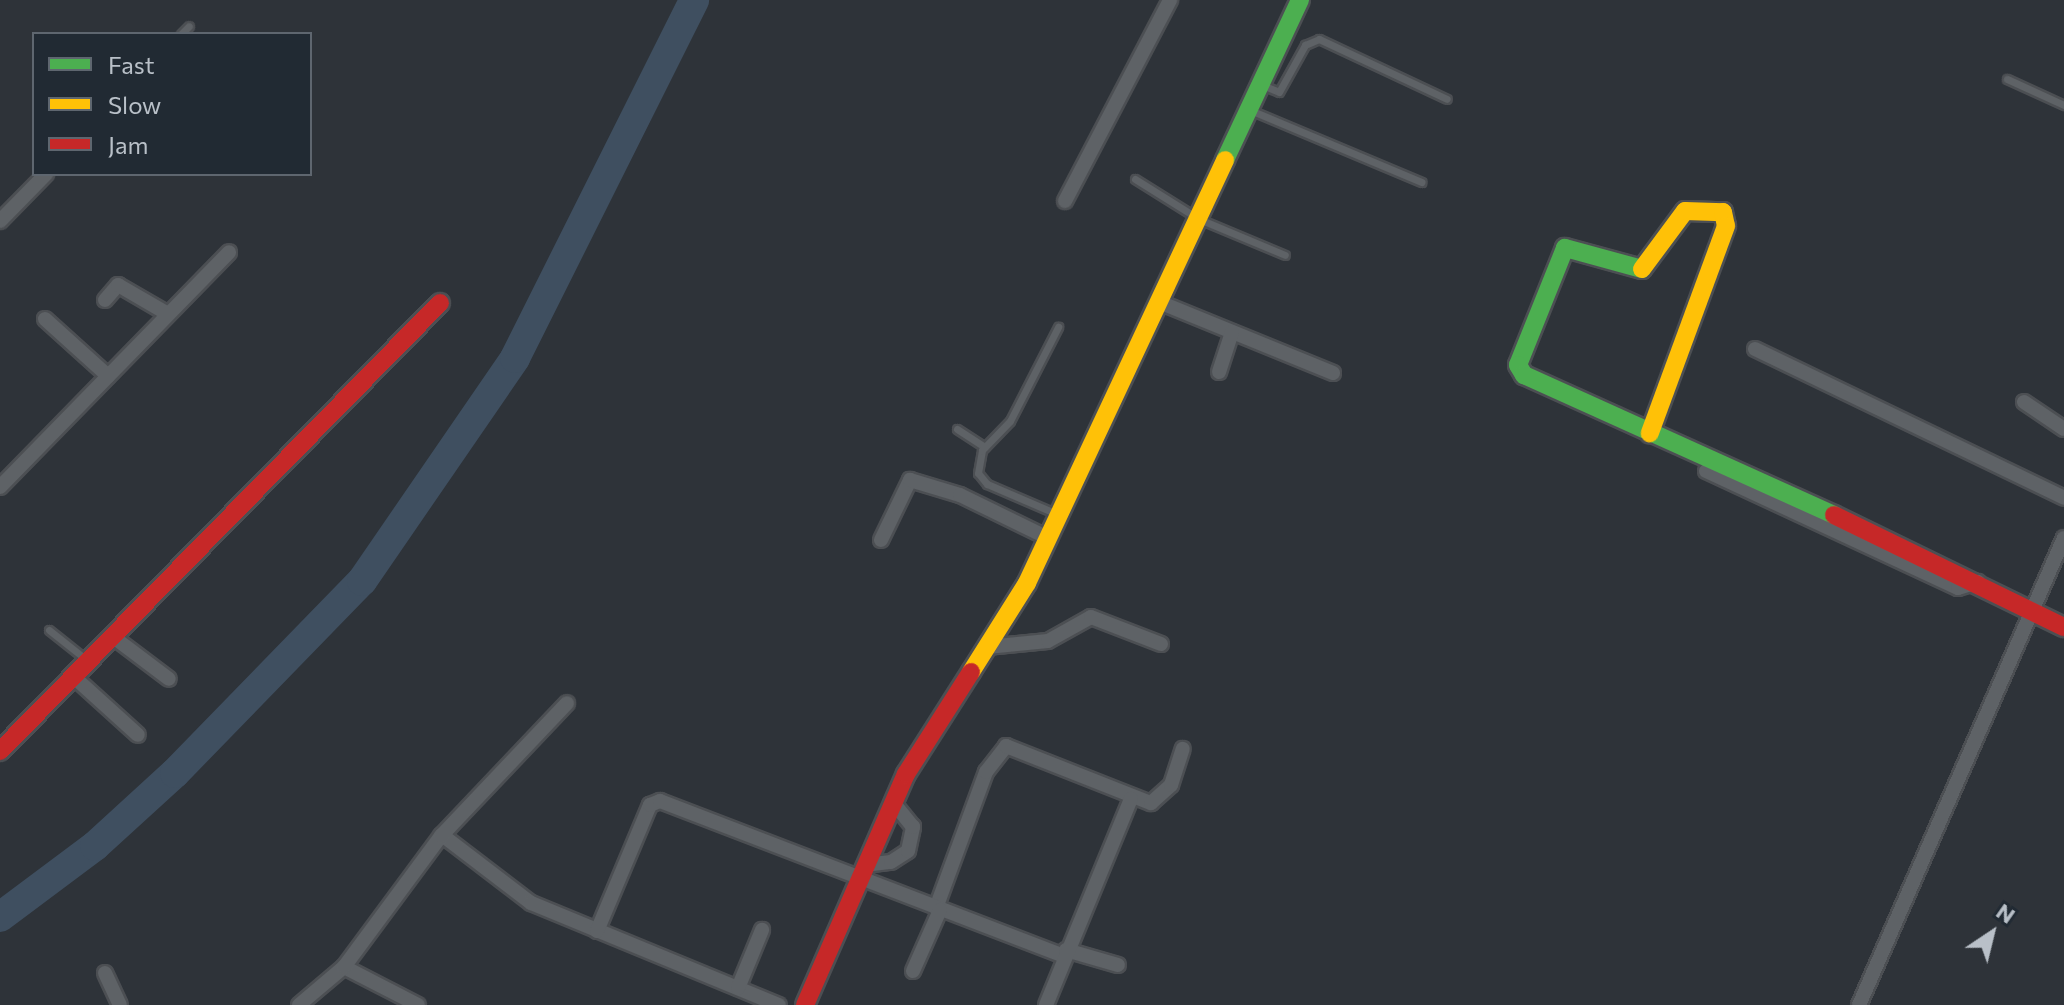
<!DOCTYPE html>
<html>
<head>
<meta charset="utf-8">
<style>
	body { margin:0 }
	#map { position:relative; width:2064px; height:1005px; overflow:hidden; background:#2e3339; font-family:Commissioner,sans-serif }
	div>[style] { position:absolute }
	.river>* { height:30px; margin:-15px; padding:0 15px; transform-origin:15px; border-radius:15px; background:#3f4f60 }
	.roads { filter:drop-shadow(2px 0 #4c4f53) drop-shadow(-2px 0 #4c4f53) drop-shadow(0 2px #4c4f53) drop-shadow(0 -2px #4c4f53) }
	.lane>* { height:7px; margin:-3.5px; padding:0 3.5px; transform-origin:3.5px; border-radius:3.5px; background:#5e6266 }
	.street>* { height:14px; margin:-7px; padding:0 7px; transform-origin:7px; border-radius:7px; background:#5e6266 }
	.fast>* { height:18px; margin:-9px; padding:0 9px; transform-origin:9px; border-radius:9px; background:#4caf50 }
	.slow>* { height:18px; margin:-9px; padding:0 9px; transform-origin:9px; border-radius:9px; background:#ffc107 }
	.jam>* { height:18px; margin:-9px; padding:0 9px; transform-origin:9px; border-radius:9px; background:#c62828 }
	span { translate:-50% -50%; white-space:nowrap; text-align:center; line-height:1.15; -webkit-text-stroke:6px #212a33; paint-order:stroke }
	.legend { position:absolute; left:32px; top:32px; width:280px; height:144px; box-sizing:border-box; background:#212a33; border:2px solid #5e666f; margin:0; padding:10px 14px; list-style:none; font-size:24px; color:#b9c0c8 }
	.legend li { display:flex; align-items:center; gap:16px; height:40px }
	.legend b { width:40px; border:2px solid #5e666f }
	.north { position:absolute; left:1952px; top:893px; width:80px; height:80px; -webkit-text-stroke:6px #212a33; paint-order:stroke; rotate:35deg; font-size:22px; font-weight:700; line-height:32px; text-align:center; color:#b9c0c8 }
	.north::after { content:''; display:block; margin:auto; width:28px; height:36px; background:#b9c0c8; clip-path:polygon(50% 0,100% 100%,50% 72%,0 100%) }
</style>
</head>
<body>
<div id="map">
	<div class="river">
		<div style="left:0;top:917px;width:119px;rotate:-36.8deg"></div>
		<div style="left:95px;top:846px;width:108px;rotate:-42.4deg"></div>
		<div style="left:175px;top:773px;width:268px;rotate:-45.8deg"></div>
		<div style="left:362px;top:581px;width:270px;rotate:-55.5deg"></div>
		<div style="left:515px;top:358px;width:400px;rotate:-63.4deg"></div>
	</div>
	<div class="roads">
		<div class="lane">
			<div style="left:181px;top:34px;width:11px;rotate:-45deg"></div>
			<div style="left:2007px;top:79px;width:63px;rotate:24.5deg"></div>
			<div style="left:1262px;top:85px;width:18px;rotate:22deg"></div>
			<div style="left:1279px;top:92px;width:54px;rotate:-61deg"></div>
			<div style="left:1305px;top:45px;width:15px;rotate:-23deg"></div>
			<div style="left:1319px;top:39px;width:141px;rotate:25.1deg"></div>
			<div style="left:1250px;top:110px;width:186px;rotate:22.8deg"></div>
			<div style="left:1135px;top:179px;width:75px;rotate:32deg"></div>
			<div style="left:1199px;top:219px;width:93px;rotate:22.7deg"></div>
			<div style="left:957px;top:429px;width:33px;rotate:33deg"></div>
			<div style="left:1057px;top:514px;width:76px;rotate:-156.8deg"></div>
			<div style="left:987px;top:484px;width:14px;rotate:-129deg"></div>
			<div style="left:978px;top:473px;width:23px;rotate:-80deg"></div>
			<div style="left:982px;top:450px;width:40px;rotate:-46deg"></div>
			<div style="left:1010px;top:421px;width:106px;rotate:-62.9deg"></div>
			<div style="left:49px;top:630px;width:50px;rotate:38.5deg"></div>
		</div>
		<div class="street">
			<div style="left:1065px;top:201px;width:227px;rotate:-62.4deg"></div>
			<div style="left:0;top:221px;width:66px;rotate:-45.6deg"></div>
			<div style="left:105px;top:300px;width:20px;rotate:-49deg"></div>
			<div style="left:118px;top:285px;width:58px;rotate:30.1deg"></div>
			<div style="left:1159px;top:302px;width:188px;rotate:22.2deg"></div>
			<div style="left:45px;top:319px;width:85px;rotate:42.1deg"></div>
			<div style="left:1755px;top:349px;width:343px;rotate:25.7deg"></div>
			<div style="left:1219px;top:372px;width:42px;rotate:-72deg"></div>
			<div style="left:2024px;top:402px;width:48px;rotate:34deg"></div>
			<div style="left:1706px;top:471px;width:278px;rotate:24.9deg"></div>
			<div style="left:1958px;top:588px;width:21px;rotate:-17deg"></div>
			<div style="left:0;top:487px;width:328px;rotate:-45.7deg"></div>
			<div style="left:881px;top:540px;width:67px;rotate:-64.2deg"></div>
			<div style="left:910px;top:480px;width:52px;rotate:16.7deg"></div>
			<div style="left:960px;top:495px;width:98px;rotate:26deg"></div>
			<div style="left:116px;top:639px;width:66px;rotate:37deg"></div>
			<div style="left:987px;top:647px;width:61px;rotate:-5.6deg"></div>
			<div style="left:1048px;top:641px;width:49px;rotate:-29.2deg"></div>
			<div style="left:1091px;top:617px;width:75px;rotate:21.1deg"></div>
			<div style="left:74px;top:677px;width:86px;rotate:42.2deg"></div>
			<div style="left:442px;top:835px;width:112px;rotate:37.4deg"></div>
			<div style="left:531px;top:903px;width:268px;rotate:22.4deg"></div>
			<div style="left:865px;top:865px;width:26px;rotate:-7deg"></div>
			<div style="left:891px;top:862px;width:20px;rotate:-33deg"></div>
			<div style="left:908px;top:851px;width:25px;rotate:-78deg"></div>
			<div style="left:913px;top:827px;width:32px;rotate:-129deg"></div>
			<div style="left:936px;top:908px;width:145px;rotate:-69.8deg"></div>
			<div style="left:986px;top:772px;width:33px;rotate:-52deg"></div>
			<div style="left:1006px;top:746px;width:156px;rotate:21.5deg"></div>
			<div style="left:1151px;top:803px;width:27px;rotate:-42deg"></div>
			<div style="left:1171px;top:785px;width:38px;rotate:-72deg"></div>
			<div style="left:597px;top:931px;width:137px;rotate:-67.2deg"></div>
			<div style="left:650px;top:805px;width:11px;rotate:-22deg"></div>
			<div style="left:660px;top:801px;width:432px;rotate:21deg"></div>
			<div style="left:1066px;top:950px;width:54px;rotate:16.1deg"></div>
			<div style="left:344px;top:967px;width:83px;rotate:27.2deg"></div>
			<div style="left:913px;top:971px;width:67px;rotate:-66.1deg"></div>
			<div style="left:105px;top:973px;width:35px;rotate:65deg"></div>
			<div style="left:738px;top:988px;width:63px;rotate:-67.5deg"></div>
			<div style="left:299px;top:1005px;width:59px;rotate:-40.2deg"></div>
			<div style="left:344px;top:967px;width:163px;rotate:-53.5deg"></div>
			<div style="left:441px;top:836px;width:183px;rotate:-46.5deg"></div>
			<div style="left:1046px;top:1005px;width:223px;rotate:-67.6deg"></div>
			<div style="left:1859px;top:1005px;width:510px;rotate:-66.3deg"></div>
		</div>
		<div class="fast">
			<div style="left:1225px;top:160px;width:177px;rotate:-64.9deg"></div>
			<div style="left:1642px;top:269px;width:80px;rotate:-164.7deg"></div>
			<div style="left:1565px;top:248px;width:126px;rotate:111.9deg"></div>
			<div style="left:1518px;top:365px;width:12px;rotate:59deg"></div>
			<div style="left:1524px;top:375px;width:340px;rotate:24.3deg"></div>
		</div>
		<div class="slow">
			<div style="left:1642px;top:269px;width:72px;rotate:-53.4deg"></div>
			<div style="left:1685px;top:211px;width:38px;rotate:2deg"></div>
			<div style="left:1723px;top:212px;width:14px;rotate:78deg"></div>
			<div style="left:1726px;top:226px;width:221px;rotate:110.2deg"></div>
			<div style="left:971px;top:672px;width:105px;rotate:-57.8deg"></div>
			<div style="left:1027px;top:583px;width:467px;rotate:-64.9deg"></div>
		</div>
		<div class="jam">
			<div style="left:1834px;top:515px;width:256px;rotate:26deg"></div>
			<div style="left:0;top:751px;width:628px;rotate:-45.52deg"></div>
			<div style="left:805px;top:1005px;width:252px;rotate:-66.4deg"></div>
			<div style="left:906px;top:774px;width:121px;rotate:-57.5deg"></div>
		</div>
	</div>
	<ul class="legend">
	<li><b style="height:10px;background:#4caf50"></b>Fast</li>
	<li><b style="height:10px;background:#ffc107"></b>Slow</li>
	<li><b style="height:10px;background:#c62828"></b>Jam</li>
	</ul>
	<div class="north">N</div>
</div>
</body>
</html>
